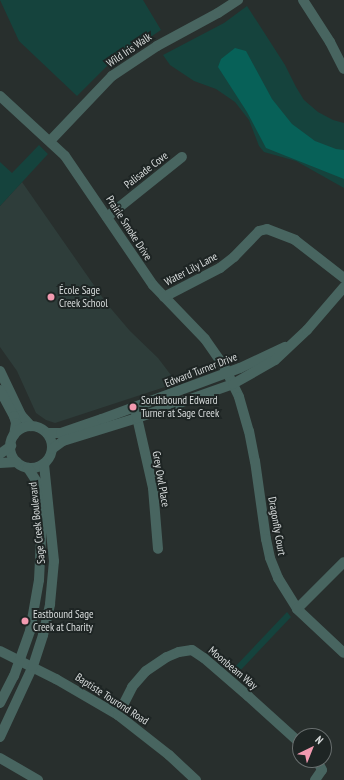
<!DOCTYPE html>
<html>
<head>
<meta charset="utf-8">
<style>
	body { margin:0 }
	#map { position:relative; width:344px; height:780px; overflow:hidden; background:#282f2d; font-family:"PT Sans Narrow",sans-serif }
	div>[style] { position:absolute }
	.built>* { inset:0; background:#2e3d3a }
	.green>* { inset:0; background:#15433d }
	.water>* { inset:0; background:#076158 }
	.minor>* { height:10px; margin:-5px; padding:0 5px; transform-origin:5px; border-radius:5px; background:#486560 }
	.minor>.ring { margin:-5px; padding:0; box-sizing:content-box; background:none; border:10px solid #486560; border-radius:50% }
	.dots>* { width:11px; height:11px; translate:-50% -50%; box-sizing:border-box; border:2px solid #1e2524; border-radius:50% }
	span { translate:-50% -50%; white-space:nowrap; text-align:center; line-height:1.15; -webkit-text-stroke:4px #1e2524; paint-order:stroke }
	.street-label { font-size:11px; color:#d8dcdc }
	.poi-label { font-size:11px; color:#d8dcdc }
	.left { translate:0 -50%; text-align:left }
	.north { position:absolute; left:292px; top:728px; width:40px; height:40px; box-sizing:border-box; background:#1e2524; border:1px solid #686e6e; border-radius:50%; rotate:43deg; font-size:11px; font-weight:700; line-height:16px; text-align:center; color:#d8dcdc }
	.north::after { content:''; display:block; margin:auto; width:14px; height:18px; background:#f29ab0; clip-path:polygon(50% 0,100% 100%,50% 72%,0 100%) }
</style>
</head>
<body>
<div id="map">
	<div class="built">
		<div style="clip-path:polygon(22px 182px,107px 304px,130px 331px,158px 358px,177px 383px,55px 423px,46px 420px,36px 413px,17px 371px,0 347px,0 206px)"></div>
	</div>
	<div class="green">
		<div style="clip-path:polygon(0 0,143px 0,161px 30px,108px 65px,77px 96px,19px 41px)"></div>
		<div style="clip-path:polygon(247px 6px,285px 65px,296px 87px,304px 100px,318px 112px,333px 120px,344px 123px,344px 188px,296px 161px,264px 152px,259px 146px,249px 120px,235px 102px,216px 89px,194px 81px,170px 65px,163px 55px,224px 23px)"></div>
		<div style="clip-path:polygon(39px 145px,48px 154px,0 206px,0 162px,12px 173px)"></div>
		<div style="clip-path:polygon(287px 612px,291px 617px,237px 674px,232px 670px)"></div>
	</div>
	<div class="water">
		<div style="clip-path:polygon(235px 48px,246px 51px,272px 99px,292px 124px,315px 141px,336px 149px,344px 150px,344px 179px,266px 148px,247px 112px,218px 67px,221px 59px)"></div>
	</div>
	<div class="minor">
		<div style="left:303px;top:0;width:50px;rotate:57.3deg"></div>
		<div style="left:330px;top:42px;width:30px;rotate:63deg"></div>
		<div style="left:0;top:96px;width:88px;rotate:42.7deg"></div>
		<div style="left:65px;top:156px;width:156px;rotate:55.7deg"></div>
		<div style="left:153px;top:285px;width:75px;rotate:46.1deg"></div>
		<div style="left:205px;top:339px;width:33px;rotate:55deg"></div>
		<div style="left:224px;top:366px;width:34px;rotate:64deg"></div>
		<div style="left:239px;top:397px;width:35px;rotate:74deg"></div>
		<div style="left:249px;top:431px;width:31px;rotate:79deg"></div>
		<div style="left:255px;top:461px;width:79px;rotate:82deg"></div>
		<div style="left:266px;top:539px;width:19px;rotate:78deg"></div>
		<div style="left:270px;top:558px;width:22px;rotate:68deg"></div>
		<div style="left:278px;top:578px;width:36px;rotate:58deg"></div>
		<div style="left:297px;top:609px;width:64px;rotate:43.1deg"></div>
		<div style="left:50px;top:141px;width:90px;rotate:-46.4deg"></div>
		<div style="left:112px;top:76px;width:54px;rotate:-33.7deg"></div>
		<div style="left:157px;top:46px;width:69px;rotate:-28.4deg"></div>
		<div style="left:218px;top:13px;width:24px;rotate:-33deg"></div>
		<div style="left:107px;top:217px;width:96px;rotate:-38.7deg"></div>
		<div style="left:164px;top:297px;width:63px;rotate:-27.4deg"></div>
		<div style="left:220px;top:268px;width:18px;rotate:-38deg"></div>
		<div style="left:234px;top:257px;width:36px;rotate:-46deg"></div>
		<div style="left:259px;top:231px;width:8px;rotate:-14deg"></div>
		<div style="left:267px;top:229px;width:30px;rotate:21deg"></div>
		<div style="left:295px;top:240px;width:62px;rotate:37.8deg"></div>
		<div style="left:0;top:371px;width:49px;rotate:64.5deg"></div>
		<div style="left:21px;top:415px;width:15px;rotate:48deg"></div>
		<div style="left:0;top:390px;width:30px;rotate:62deg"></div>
		<div style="left:14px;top:416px;width:7px;rotate:74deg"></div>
		<div style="left:16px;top:423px;width:12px;rotate:99deg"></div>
		<div style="left:136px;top:413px;width:77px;rotate:77.2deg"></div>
		<div style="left:153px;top:488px;width:61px;rotate:85.3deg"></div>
		<div class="ring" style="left:10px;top:426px;width:32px;height:32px"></div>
		<div style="left:47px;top:433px;width:14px"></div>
		<div style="left:61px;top:433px;width:43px;rotate:-18.9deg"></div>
		<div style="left:102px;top:419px;width:147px;rotate:-20.3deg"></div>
		<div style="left:240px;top:368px;width:50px;rotate:-25deg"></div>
		<div style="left:52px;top:449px;width:14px;rotate:-36deg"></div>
		<div style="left:63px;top:441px;width:77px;rotate:-17.3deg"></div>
		<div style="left:137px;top:418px;width:102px;rotate:-19.5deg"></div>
		<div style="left:233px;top:384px;width:48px;rotate:-29.7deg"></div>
		<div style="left:275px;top:360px;width:44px;rotate:-43.2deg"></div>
		<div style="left:307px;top:330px;width:57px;rotate:-49.3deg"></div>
		<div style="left:0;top:454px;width:14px;rotate:-36deg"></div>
		<div style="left:0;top:463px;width:17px;rotate:-3deg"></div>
		<div style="left:297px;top:609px;width:66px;rotate:-45deg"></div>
		<div style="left:0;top:651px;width:63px;rotate:26.6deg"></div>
		<div style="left:56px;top:679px;width:72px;rotate:30.1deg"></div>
		<div style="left:118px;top:715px;width:65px;rotate:38.1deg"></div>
		<div style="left:169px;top:755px;width:37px;rotate:43deg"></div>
		<div style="left:0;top:703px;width:30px;rotate:-63deg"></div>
		<div style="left:14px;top:676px;width:48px;rotate:-70.4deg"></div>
		<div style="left:30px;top:631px;width:52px;rotate:-80deg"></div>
		<div style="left:39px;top:580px;width:61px;rotate:-87.2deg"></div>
		<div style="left:42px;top:519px;width:24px;rotate:-95deg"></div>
		<div style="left:40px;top:495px;width:13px;rotate:-103deg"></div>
		<div style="left:37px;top:482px;width:17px;rotate:-123deg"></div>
		<div style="left:118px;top:715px;width:31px;rotate:-63deg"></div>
		<div style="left:132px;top:687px;width:21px;rotate:-49deg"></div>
		<div style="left:146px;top:671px;width:25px;rotate:-34deg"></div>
		<div style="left:167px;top:657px;width:13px;rotate:-23deg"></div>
		<div style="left:179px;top:652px;width:13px;rotate:-9deg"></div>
		<div style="left:192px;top:650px;width:14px;rotate:34deg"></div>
		<div style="left:204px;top:658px;width:58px;rotate:40.8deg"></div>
		<div style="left:248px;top:696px;width:70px;rotate:42.1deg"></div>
		<div style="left:0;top:737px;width:78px;rotate:-65.1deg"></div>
		<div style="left:33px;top:666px;width:33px;rotate:-72deg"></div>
		<div style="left:43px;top:635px;width:32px;rotate:-77deg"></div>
		<div style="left:50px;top:604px;width:43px;rotate:-84.7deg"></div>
		<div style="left:54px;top:561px;width:98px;rotate:-95.9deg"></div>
		<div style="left:0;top:758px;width:44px;rotate:30.1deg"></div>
		<div style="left:315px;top:780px;width:12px;rotate:-55deg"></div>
		<div style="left:322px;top:770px;width:11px;rotate:-117deg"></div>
	</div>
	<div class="dots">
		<div style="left:51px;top:297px;background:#f29ab0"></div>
		<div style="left:133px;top:407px;background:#f29ab0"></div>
		<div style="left:25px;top:621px;background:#f29ab0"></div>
	</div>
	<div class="street-label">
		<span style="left:129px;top:50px;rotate:-34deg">Wild Iris Walk</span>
		<span style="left:146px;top:170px;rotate:-38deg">Palisade Cove</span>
		<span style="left:129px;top:228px;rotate:57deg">Prairie Smoke Drive</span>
		<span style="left:191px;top:269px;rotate:-28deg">Water Lily Lane</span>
		<span style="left:201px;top:370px;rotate:-21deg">Edward Turner Drive</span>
		<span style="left:161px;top:479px;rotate:80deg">Grey Owl Place</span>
		<span style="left:37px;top:523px;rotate:-96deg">Sage Creek Boulevard</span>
		<span style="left:277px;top:526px;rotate:80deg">Dragonfly Court</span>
		<span style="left:233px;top:668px;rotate:40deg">Moonbeam Way</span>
		<span style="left:112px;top:699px;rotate:33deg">Baptiste Tourond Road</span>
	</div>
	<div class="poi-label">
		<span class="left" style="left:59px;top:297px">École Sage<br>Creek School</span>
		<span class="left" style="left:141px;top:407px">Southbound Edward<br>Turner at Sage Creek</span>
		<span class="left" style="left:33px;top:621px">Eastbound Sage<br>Creek at Charity</span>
	</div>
	<div class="north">N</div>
</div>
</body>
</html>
